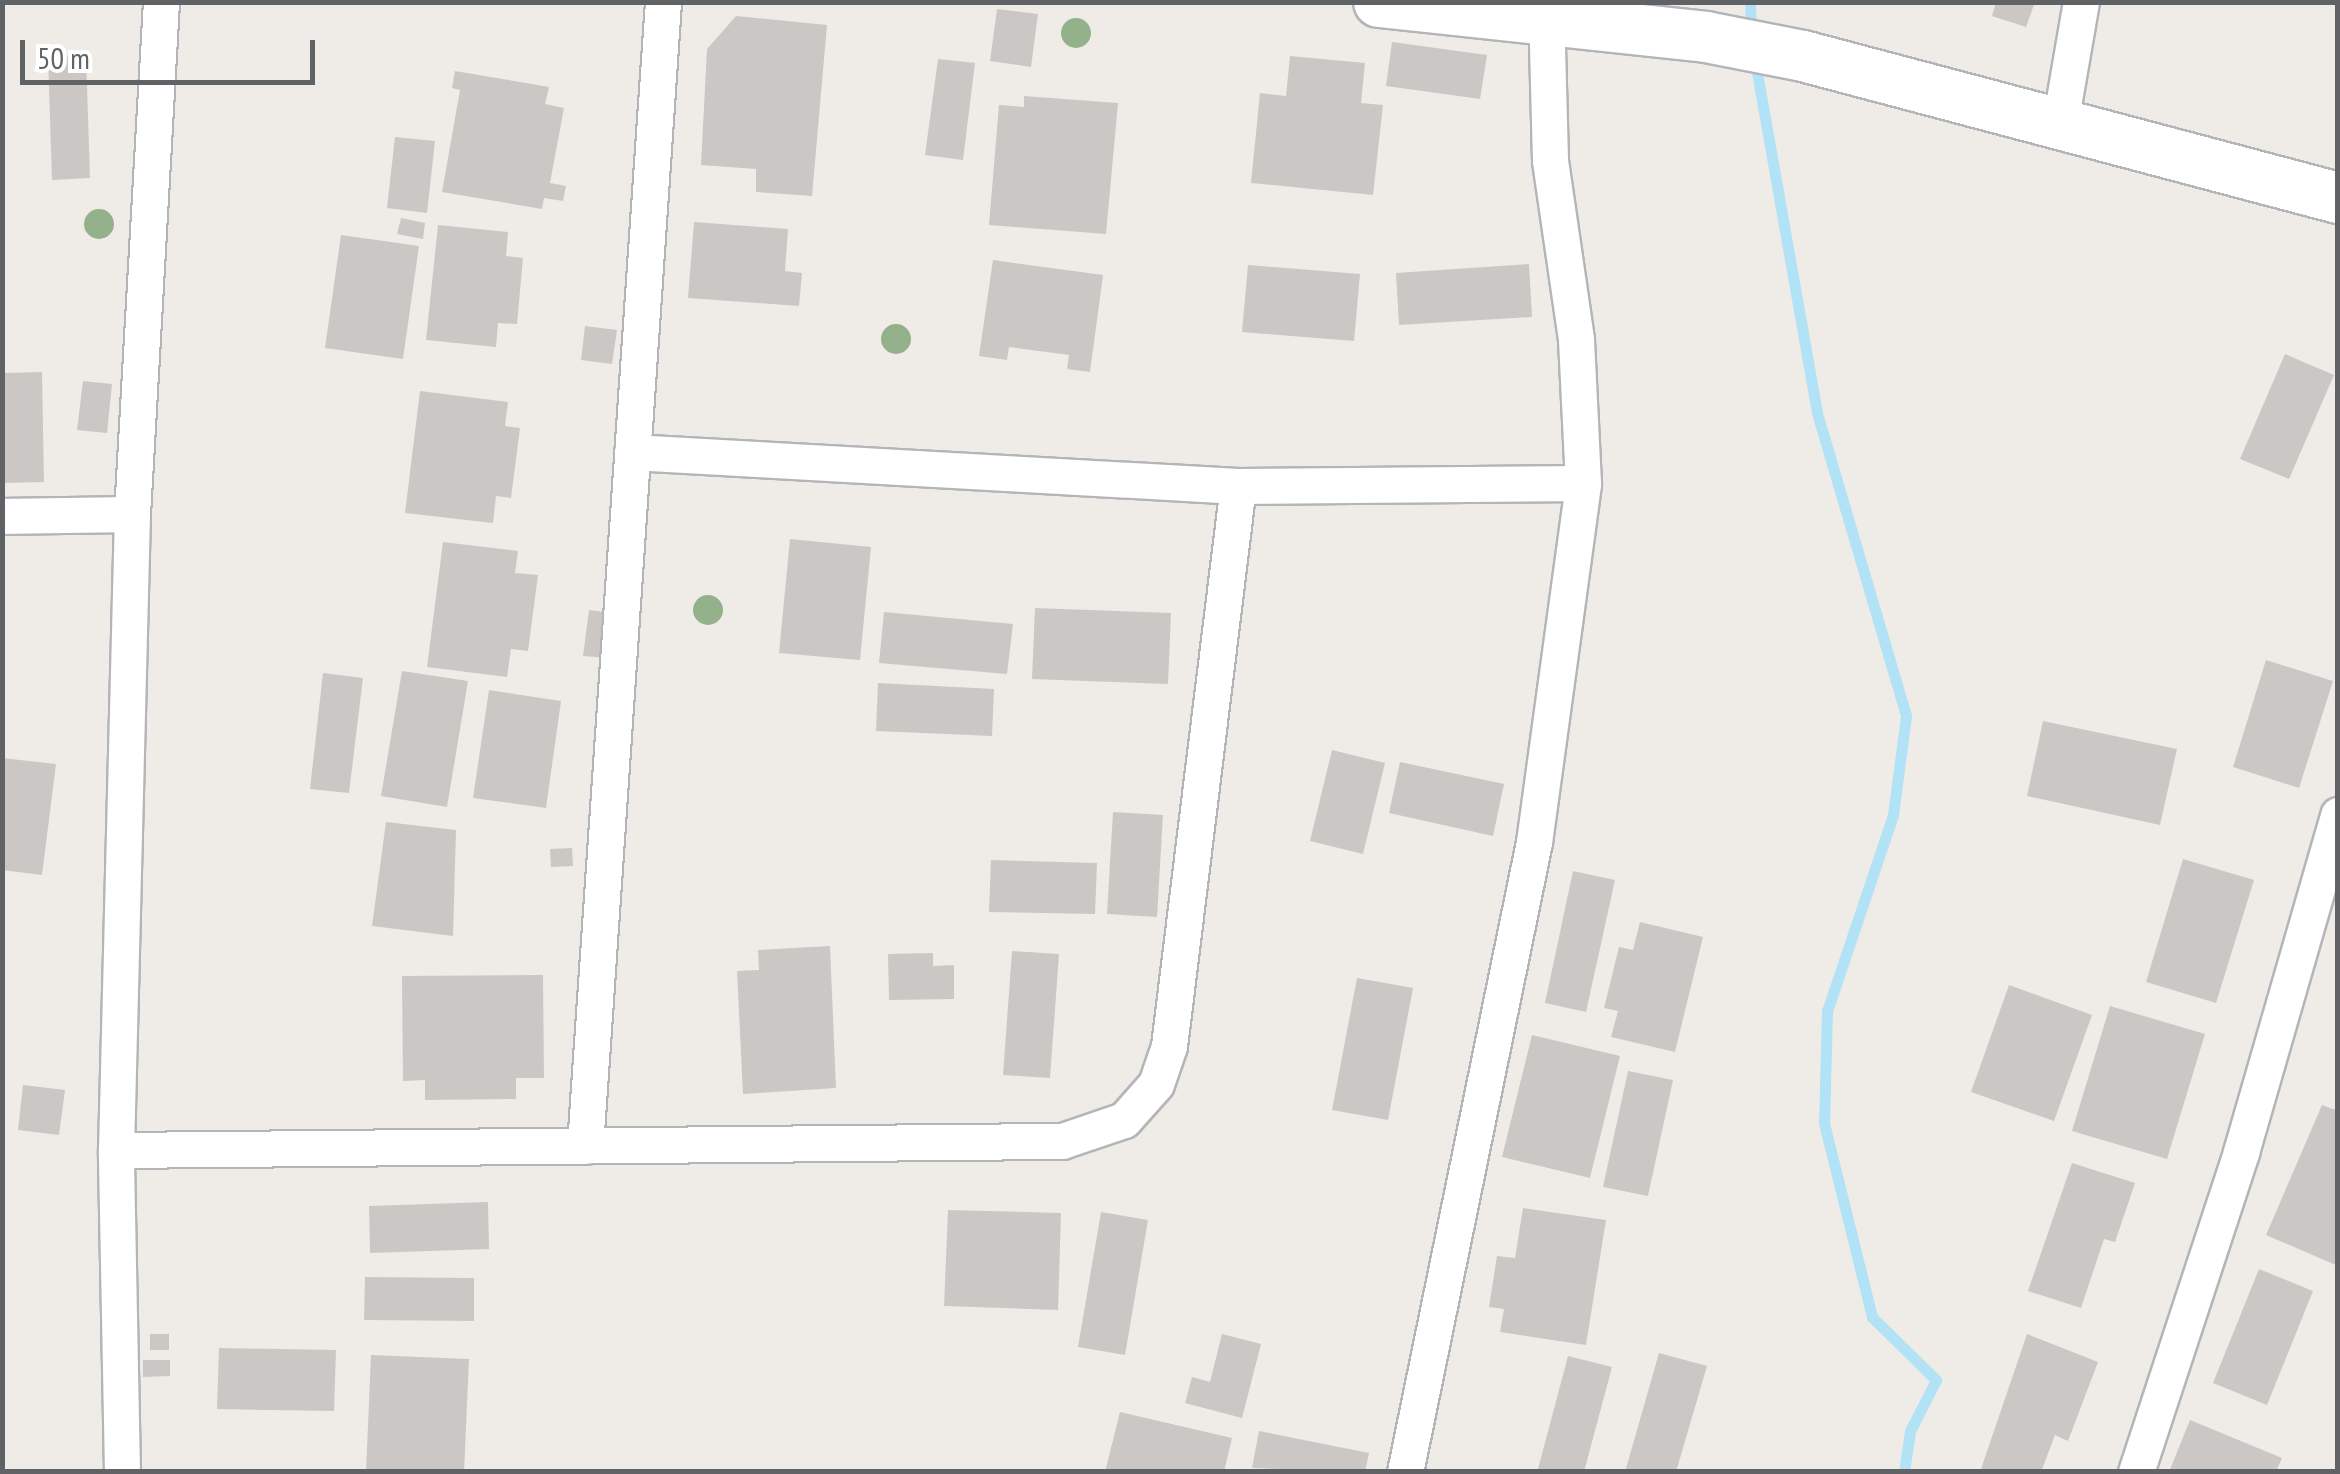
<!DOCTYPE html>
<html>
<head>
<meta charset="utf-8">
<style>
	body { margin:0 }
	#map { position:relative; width:2340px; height:1474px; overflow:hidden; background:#efece8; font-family:"PT Sans Narrow",sans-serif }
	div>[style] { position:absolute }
	.stream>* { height:11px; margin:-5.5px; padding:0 5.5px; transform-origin:5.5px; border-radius:5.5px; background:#b1e2f5 }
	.building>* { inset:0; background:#cbc7c4 }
	.roads { filter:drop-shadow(2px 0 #b3b5b8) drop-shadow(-2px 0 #b3b5b8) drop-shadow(0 2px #b3b5b8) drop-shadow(0 -2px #b3b5b8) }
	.street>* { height:35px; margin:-17.5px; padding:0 17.5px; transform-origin:17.5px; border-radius:17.5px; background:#fff }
	.secondary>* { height:50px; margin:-25px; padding:0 25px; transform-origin:25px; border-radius:25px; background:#fff }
	.trees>* { width:30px; height:30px; margin:-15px; border-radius:50%; background:#93b28c }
	span { translate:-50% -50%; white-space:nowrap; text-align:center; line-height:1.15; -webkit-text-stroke:8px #fff; paint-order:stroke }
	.frame { position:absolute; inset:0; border:5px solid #5f6366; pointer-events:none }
	.scale { position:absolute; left:20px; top:40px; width:295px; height:45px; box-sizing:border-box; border:5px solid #5f6366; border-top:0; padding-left:12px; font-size:30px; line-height:35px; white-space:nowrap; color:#5f6366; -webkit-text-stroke:8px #fff; paint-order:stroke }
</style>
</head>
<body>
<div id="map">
	<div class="stream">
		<div style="left:1750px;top:2px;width:31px;rotate:88deg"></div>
		<div style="left:1755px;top:61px;width:357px;rotate:80deg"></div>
		<div style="left:1817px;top:413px;width:316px;rotate:73.6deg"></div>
		<div style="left:1906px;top:716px;width:100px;rotate:97.5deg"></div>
		<div style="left:1893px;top:815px;width:207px;rotate:108.6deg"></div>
		<div style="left:1827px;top:1011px;width:112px;rotate:91.5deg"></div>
		<div style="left:1824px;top:1123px;width:200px;rotate:76.1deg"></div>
		<div style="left:1872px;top:1317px;width:90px;rotate:44.5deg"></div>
		<div style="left:1936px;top:1380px;width:57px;rotate:117deg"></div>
		<div style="left:1910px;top:1431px;width:41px;rotate:98.3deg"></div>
	</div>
	<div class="building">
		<div style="clip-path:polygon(1996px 2px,2035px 2px,2026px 27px,1992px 16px)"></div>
		<div style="clip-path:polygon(997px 9px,1038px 14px,1031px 67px,990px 61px)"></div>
		<div style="clip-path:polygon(736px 16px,827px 25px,812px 196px,756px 192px,756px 169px,701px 165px,707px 49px)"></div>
		<div style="clip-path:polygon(1392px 42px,1487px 55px,1480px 99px,1386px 86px)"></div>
		<div style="clip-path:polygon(86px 55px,90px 178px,52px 180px,48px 56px)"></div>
		<div style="clip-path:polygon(1290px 56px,1365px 63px,1361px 103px,1383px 105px,1373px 195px,1251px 183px,1260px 93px,1286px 96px)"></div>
		<div style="clip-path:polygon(938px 59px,975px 63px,963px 160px,925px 155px)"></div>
		<div style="clip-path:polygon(455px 71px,549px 87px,545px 104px,564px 108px,550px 183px,566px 186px,563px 201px,544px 198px,542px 209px,442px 192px,460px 90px,452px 88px)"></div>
		<div style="clip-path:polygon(1024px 96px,1118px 103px,1106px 234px,989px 225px,999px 105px,1024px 107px)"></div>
		<div style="clip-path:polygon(395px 137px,435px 141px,427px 213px,387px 208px)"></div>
		<div style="clip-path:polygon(401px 218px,425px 223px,423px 239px,397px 234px)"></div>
		<div style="clip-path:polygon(694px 222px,788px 229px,785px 271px,802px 273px,799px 306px,688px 298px)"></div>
		<div style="clip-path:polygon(438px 225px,508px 232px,506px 256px,523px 258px,517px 324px,498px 323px,496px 347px,426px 340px)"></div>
		<div style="clip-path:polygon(341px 235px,419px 246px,403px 359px,325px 348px)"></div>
		<div style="clip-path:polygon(993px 260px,1103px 275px,1090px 372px,1067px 369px,1069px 355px,1009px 347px,1007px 360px,979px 356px)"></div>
		<div style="clip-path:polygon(1529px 264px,1532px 317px,1399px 325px,1396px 273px)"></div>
		<div style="clip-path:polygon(1248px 265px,1360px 274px,1354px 341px,1242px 332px)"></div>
		<div style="clip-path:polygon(585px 326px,617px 330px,612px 364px,581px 360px)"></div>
		<div style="clip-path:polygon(2285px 354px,2334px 375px,2289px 479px,2240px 459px)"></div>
		<div style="clip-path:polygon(42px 372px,44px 482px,2px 483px,2px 373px)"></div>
		<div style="clip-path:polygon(83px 381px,112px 384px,107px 433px,77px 430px)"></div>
		<div style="clip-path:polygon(420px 391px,508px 402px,505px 426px,520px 428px,511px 498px,496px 496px,493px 523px,405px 513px)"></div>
		<div style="clip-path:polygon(790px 539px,871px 547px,860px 660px,779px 653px)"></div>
		<div style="clip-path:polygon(443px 542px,518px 551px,515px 573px,538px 575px,528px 651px,511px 649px,507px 677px,427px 667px)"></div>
		<div style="clip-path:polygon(1035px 608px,1171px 613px,1168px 684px,1032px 679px)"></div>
		<div style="clip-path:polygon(589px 610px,613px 613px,607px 658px,583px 656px)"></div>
		<div style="clip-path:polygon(884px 612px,1013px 624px,1007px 674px,879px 663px)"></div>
		<div style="clip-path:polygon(2266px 660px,2333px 681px,2299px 788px,2233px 767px)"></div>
		<div style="clip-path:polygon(402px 671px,468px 681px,447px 807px,381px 796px)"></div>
		<div style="clip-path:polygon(323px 673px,363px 678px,349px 793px,310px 789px)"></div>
		<div style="clip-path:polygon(878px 683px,994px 689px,992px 736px,876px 731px)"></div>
		<div style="clip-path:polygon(489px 690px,561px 701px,546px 808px,473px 798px)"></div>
		<div style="clip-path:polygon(2043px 721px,2177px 749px,2160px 825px,2027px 796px)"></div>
		<div style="clip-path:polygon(1332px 750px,1385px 763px,1363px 854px,1310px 841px)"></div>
		<div style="clip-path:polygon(2px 758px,56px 764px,42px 875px,2px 870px)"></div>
		<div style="clip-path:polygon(1400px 762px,1504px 784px,1493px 836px,1389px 813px)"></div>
		<div style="clip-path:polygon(1113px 812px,1163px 815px,1157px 917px,1107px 914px)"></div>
		<div style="clip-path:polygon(386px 822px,456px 830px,453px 936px,372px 926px)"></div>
		<div style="clip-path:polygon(572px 848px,573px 866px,551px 867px,550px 849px)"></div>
		<div style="clip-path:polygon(2183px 859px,2254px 880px,2216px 1003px,2146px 982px)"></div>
		<div style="clip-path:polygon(991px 860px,1097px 863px,1095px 914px,989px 912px)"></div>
		<div style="clip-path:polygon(1573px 871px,1615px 880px,1586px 1012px,1545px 1003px)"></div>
		<div style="clip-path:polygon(1640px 922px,1703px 937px,1675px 1052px,1611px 1037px,1618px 1011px,1604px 1008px,1619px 947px,1633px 950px)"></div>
		<div style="clip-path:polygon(830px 946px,836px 1088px,743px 1094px,737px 971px,759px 970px,758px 950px)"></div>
		<div style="clip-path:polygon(1012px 951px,1059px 954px,1050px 1078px,1003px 1075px)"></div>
		<div style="clip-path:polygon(933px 953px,933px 966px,954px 965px,954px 999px,889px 1000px,888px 954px)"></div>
		<div style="clip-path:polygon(543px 975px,544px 1078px,516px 1078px,516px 1099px,425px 1100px,425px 1080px,403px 1081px,402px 976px)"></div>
		<div style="clip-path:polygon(1357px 978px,1413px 988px,1388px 1120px,1332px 1110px)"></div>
		<div style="clip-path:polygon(2009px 985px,2092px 1015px,2054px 1121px,1971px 1092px)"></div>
		<div style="clip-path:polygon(2110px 1006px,2205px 1034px,2167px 1159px,2072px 1131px)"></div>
		<div style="clip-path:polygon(1532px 1035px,1620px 1056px,1590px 1178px,1502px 1157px)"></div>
		<div style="clip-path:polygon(1628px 1071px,1673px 1080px,1648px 1196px,1603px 1187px)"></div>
		<div style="clip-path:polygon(23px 1085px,65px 1090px,59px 1135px,18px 1130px)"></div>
		<div style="clip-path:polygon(2322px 1105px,2338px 1111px,2338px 1266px,2266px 1235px)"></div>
		<div style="clip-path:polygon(2072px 1163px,2135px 1183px,2115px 1242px,2104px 1239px,2081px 1308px,2028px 1291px)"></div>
		<div style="clip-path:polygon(488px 1202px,489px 1249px,370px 1253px,369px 1206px)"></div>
		<div style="clip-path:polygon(1523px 1208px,1606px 1220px,1586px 1345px,1500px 1332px,1504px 1309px,1489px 1307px,1497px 1256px,1515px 1258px)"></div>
		<div style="clip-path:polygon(948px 1210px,1061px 1213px,1058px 1310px,944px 1306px)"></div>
		<div style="clip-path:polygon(1101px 1212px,1148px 1220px,1125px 1355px,1078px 1347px)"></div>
		<div style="clip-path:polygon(2259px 1269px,2313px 1291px,2267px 1405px,2213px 1383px)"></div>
		<div style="clip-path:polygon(365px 1277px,474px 1278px,474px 1321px,364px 1320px)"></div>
		<div style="clip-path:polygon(150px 1334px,169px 1334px,169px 1350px,150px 1350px)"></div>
		<div style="clip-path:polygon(1222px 1334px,1261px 1344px,1242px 1418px,1185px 1403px,1192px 1377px,1210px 1382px)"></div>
		<div style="clip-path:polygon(2027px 1334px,2098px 1362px,2068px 1441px,2055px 1435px,2041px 1472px,1980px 1472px)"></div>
		<div style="clip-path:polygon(219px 1348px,336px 1350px,334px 1411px,217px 1409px)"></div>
		<div style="clip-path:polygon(1659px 1353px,1707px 1366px,1676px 1472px,1625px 1472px)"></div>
		<div style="clip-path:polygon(371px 1355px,469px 1359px,464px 1472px,366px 1472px)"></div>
		<div style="clip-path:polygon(1568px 1356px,1612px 1367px,1584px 1472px,1550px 1472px,1538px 1469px)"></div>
		<div style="clip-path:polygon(143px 1360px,170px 1360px,170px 1376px,143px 1377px)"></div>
		<div style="clip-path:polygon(1120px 1412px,1232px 1438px,1224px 1472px,1105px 1472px)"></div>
		<div style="clip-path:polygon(2190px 1420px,2282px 1458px,2276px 1472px,2169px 1472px)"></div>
		<div style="clip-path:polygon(1259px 1431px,1369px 1453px,1365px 1472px,1252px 1468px)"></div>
	</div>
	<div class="roads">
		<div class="street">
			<div style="left:2060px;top:123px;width:123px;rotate:-80.2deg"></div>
			<div style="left:632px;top:452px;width:607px;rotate:3.21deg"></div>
			<div style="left:1238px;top:486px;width:345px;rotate:-0.5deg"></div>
			<div style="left:2px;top:516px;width:130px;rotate:-0.9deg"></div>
			<div style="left:585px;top:1146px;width:1147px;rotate:-86.1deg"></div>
			<div style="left:116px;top:1150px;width:946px;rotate:-0.55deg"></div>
			<div style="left:1062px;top:1141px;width:65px;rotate:-18.7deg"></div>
			<div style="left:1124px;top:1120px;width:48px;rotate:-48.4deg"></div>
			<div style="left:1156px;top:1084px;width:40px;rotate:-71.1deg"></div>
			<div style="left:1169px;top:1046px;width:564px;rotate:-82.98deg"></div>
			<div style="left:122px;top:1472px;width:322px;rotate:-91.1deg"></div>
			<div style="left:116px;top:1150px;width:636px;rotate:-88.56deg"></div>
			<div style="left:132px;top:514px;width:513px;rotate:-86.76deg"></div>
			<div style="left:1405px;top:1472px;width:643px;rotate:-78.43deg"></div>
			<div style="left:1534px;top:842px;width:362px;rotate:-82.2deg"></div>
			<div style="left:1583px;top:483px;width:144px;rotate:-92.8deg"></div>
			<div style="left:1576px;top:339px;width:181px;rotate:-98.3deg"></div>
			<div style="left:1550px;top:160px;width:158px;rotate:-91.5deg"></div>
			<div style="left:2136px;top:1472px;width:337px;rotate:-71.8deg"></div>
			<div style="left:2241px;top:1152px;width:351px;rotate:-73.9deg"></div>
		</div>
		<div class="secondary">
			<div style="left:1379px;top:2px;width:329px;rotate:6.1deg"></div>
			<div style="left:1706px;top:37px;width:99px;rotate:11.1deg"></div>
			<div style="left:1803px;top:56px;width:554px;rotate:14.86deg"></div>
		</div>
	</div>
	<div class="trees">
		<div style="left:1076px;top:33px"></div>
		<div style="left:99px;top:224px"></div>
		<div style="left:896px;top:339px"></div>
		<div style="left:708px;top:610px"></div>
	</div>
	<div class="frame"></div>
	<div class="scale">50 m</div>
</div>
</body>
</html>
